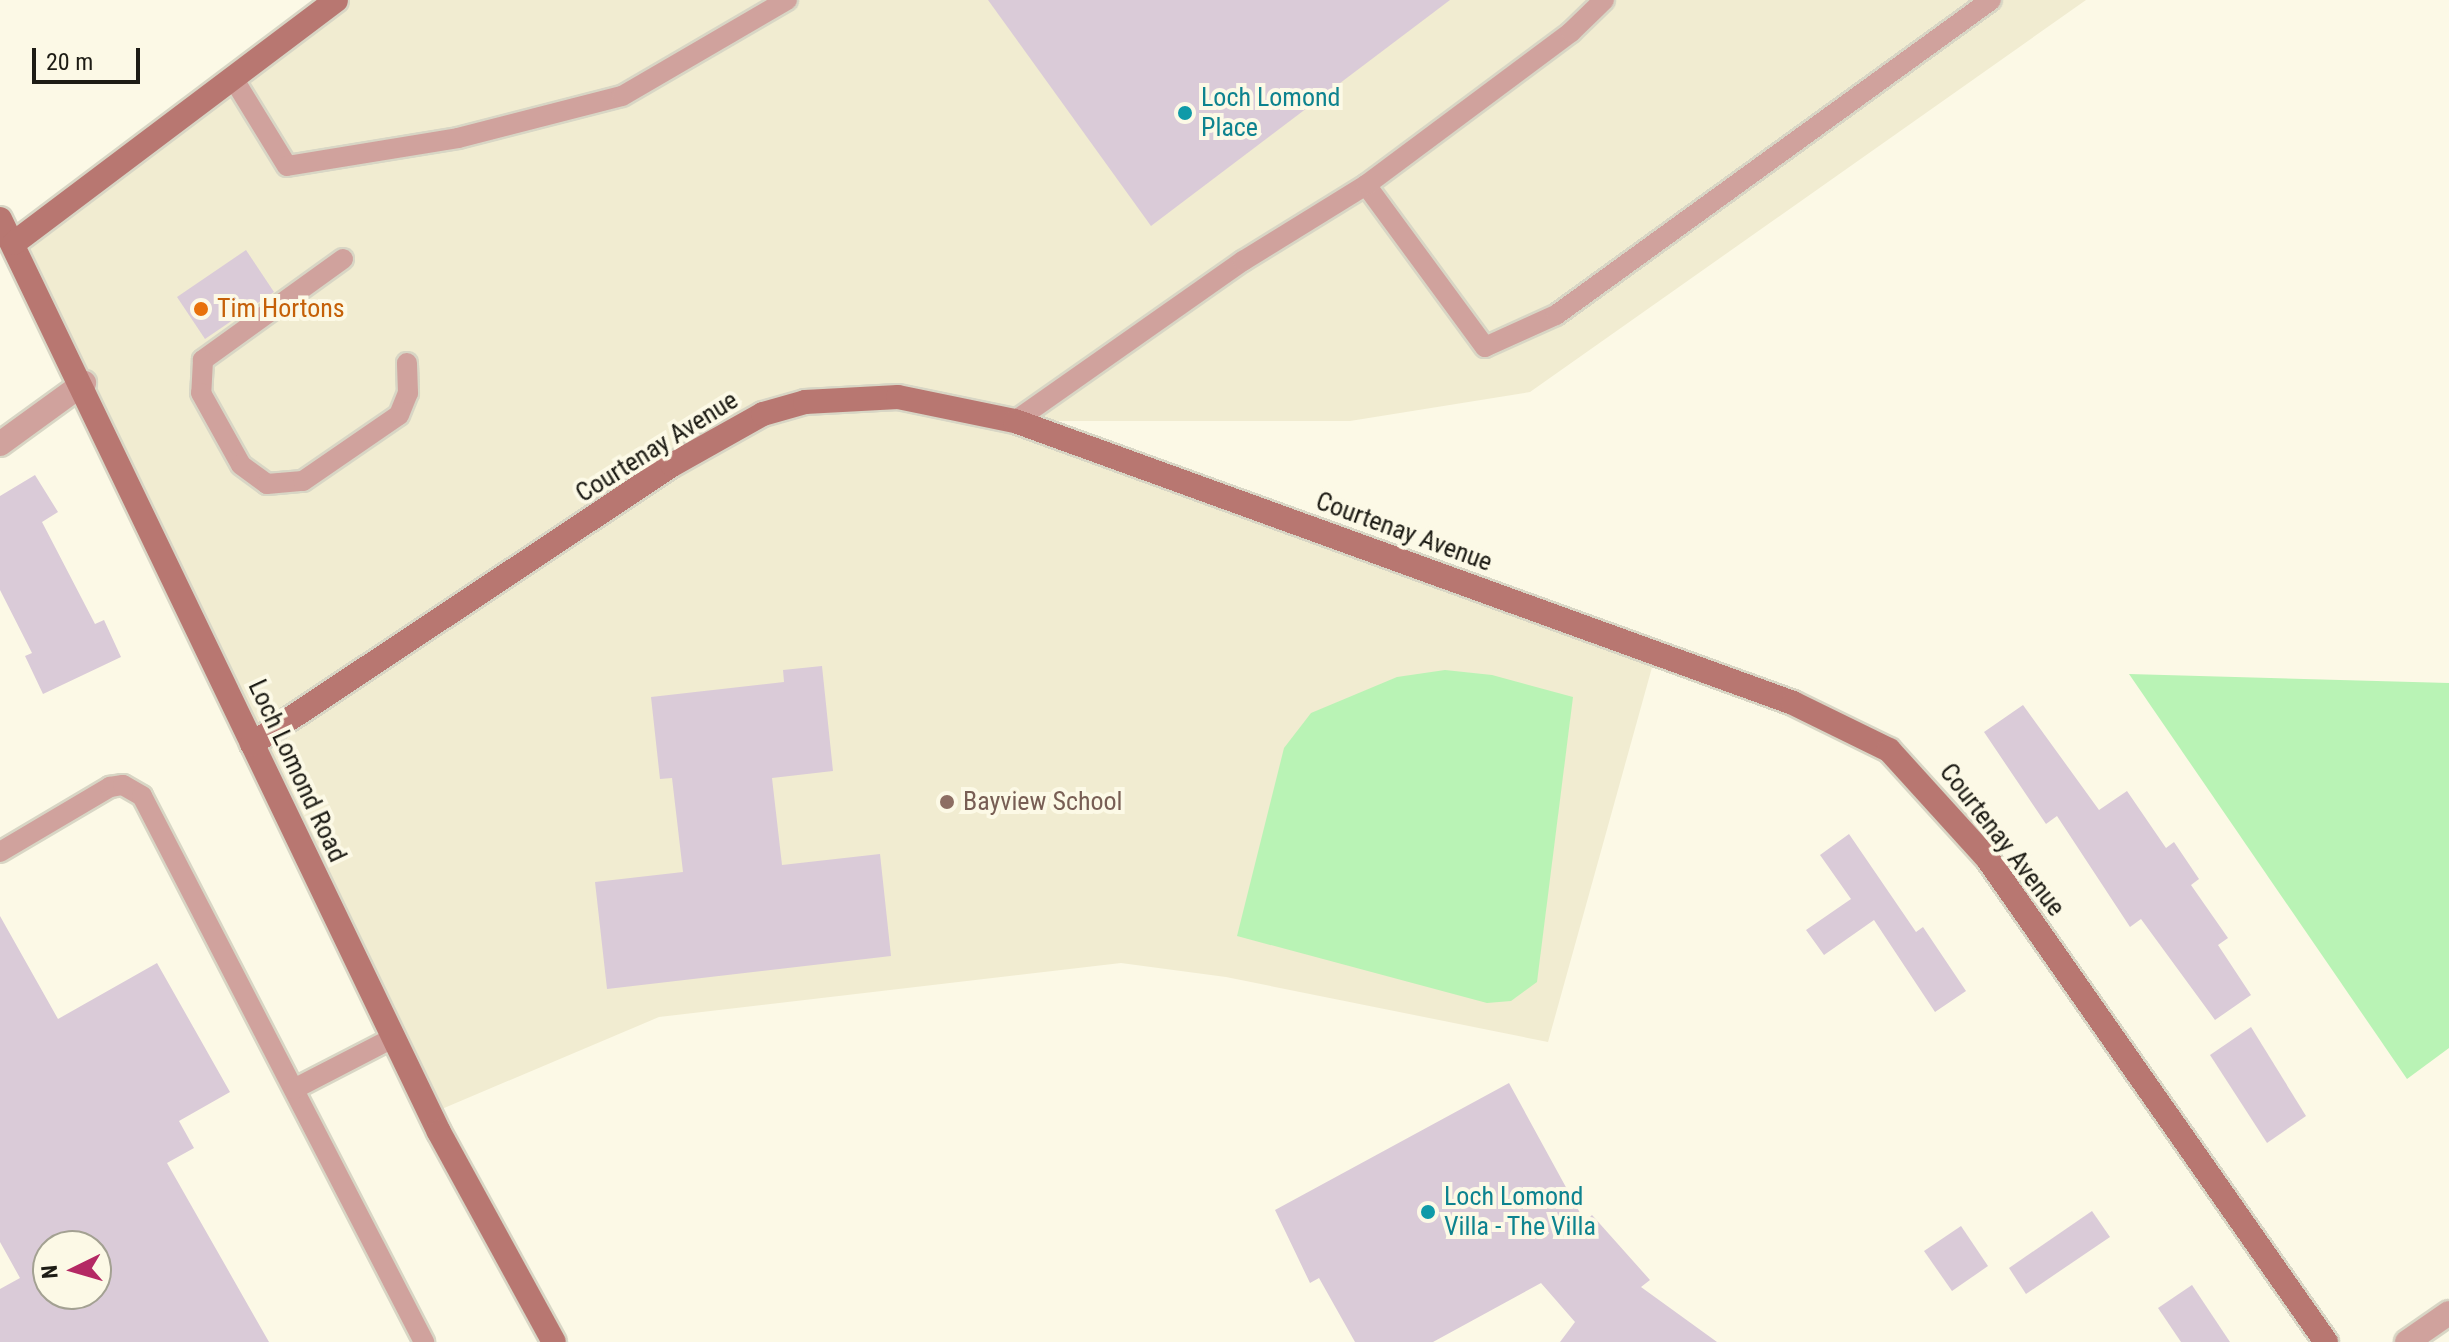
<!DOCTYPE html>
<html>
<head>
<meta charset="utf-8">
<style>
	body { margin:0 }
	#map { position:relative; width:2449px; height:1342px; overflow:hidden; background:#fcf9e6; font-family:"Roboto Condensed",sans-serif }
	div>[style] { position:absolute }
	.built>* { inset:0; background:#f1ecd1 }
	.green>* { inset:0; background:#b9f3b5 }
	.building>* { inset:0; background:#dacbd8 }
	.roads { filter:drop-shadow(2px 0 #d8d6c5) drop-shadow(-2px 0 #d8d6c5) drop-shadow(0 2px #d8d6c5) drop-shadow(0 -2px #d8d6c5) }
	.lane>* { height:20px; margin:-10px; padding:0 10px; transform-origin:10px; border-radius:10px; background:#d0a29d }
	.street>* { height:24px; margin:-12px; padding:0 12px; transform-origin:12px; border-radius:12px; background:#d0a29d }
	.secondary>* { height:24px; margin:-12px; padding:0 12px; transform-origin:12px; border-radius:12px; background:#b87771 }
	.dots>* { width:22px; height:22px; translate:-50% -50%; box-sizing:border-box; border:4px solid #fcf9e6; border-radius:50% }
	span { translate:-50% -50%; white-space:nowrap; text-align:center; line-height:1.15; -webkit-text-stroke:8px #fcf9e6; paint-order:stroke }
	.culture-label { font-size:26px; color:#0d838f }
	.left { translate:0 -50%; text-align:left }
	.food-label { font-size:26px; color:#c56008 }
	.street-label { font-size:26px; color:#1d1c15 }
	.education-label { font-size:26px; color:#785e54 }
	.north { position:absolute; left:32px; top:1230px; width:80px; height:80px; box-sizing:border-box; background:#fcf9e6; border:2px solid #a3a192; border-radius:50%; rotate:265deg; font-size:22px; font-weight:700; line-height:32px; text-align:center; color:#1d1c15 }
	.north::after { content:''; display:block; margin:auto; width:28px; height:36px; background:#b42964; clip-path:polygon(50% 0,100% 100%,50% 72%,0 100%) }
	.scale { position:absolute; left:32px; top:48px; width:108px; height:36px; box-sizing:border-box; border:4px solid #1d1c15; border-top:0; padding-left:10px; font-size:24px; line-height:28px; white-space:nowrap; color:#1d1c15; -webkit-text-stroke:6px #fcf9e6; paint-order:stroke }
</style>
</head>
<body>
<div id="map">
	<div class="built">
		<div style="clip-path:polygon(336px 0,2086px 0,1530px 392px,1350px 421px,1018px 421px,1656px 653px,1548px 1042px,1226px 977px,1121px 963px,659px 1017px,430px 1114px,14px 243px)"></div>
	</div>
	<div class="green">
		<div style="clip-path:polygon(1445px 670px,1492px 675px,1573px 697px,1537px 982px,1511px 1001px,1487px 1003px,1237px 936px,1284px 748px,1311px 713px,1397px 677px)"></div>
		<div style="clip-path:polygon(2129px 674px,2449px 683px,2449px 1048px,2407px 1079px)"></div>
	</div>
	<div class="building">
		<div style="clip-path:polygon(988px 0,1450px 0,1151px 226px)"></div>
		<div style="clip-path:polygon(246px 250px,274px 292px,205px 339px,177px 297px)"></div>
		<div style="clip-path:polygon(35px 475px,58px 512px,42px 522px,95px 624px,104px 620px,121px 657px,43px 694px,25px 656px,32px 653px,0 590px,0 496px)"></div>
		<div style="clip-path:polygon(822px 666px,833px 771px,772px 778px,782px 865px,880px 854px,891px 956px,607px 989px,595px 882px,683px 872px,672px 778px,660px 779px,651px 697px,784px 682px,783px 670px)"></div>
		<div style="clip-path:polygon(2023px 705px,2099px 810px,2127px 791px,2166px 848px,2174px 842px,2199px 879px,2191px 885px,2228px 938px,2218px 945px,2251px 995px,2215px 1020px,2141px 919px,2130px 927px,2057px 816px,2046px 824px,1984px 732px)"></div>
		<div style="clip-path:polygon(1849px 834px,1916px 932px,1923px 927px,1966px 991px,1935px 1012px,1874px 920px,1824px 955px,1806px 930px,1851px 899px,1820px 855px)"></div>
		<div style="clip-path:polygon(evenodd,0 916px,58px 1019px,157px 963px,230px 1092px,179px 1121px,194px 1148px,167px 1163px,269px 1342px,0 1342px,0 1289px,20px 1278px,0 1242px,0 916px,48px 1246px,96px 1246px,96px 1294px,48px 1294px,48px 1246px)"></div>
		<div style="clip-path:polygon(2251px 1027px,2306px 1116px,2267px 1143px,2210px 1055px)"></div>
		<div style="clip-path:polygon(1509px 1083px,1585px 1222px,1592px 1215px,1650px 1280px,1641px 1287px,1717px 1342px,1560px 1342px,1575px 1322px,1541px 1283px,1433px 1342px,1355px 1342px,1319px 1278px,1310px 1283px,1275px 1210px)"></div>
		<div style="clip-path:polygon(2092px 1211px,2110px 1237px,2026px 1294px,2009px 1268px)"></div>
		<div style="clip-path:polygon(1961px 1226px,1988px 1266px,1952px 1291px,1924px 1251px)"></div>
		<div style="clip-path:polygon(2192px 1285px,2230px 1342px,2181px 1342px,2158px 1308px)"></div>
	</div>
	<div class="roads">
		<div class="lane">
			<div style="left:233px;top:78px;width:103px;rotate:58.5deg"></div>
			<div style="left:287px;top:166px;width:173px;rotate:-9.3deg"></div>
			<div style="left:458px;top:138px;width:169px;rotate:-14.4deg"></div>
			<div style="left:622px;top:96px;width:191px;rotate:-30.2deg"></div>
			<div style="left:1366px;top:185px;width:201px;rotate:53.7deg"></div>
			<div style="left:1485px;top:347px;width:78px;rotate:-24.3deg"></div>
			<div style="left:1556px;top:315px;width:537px;rotate:-35.91deg"></div>
			<div style="left:343px;top:259px;width:173px;rotate:144.2deg"></div>
			<div style="left:203px;top:360px;width:33px;rotate:93deg"></div>
			<div style="left:201px;top:393px;width:82px;rotate:60.9deg"></div>
			<div style="left:241px;top:465px;width:32px;rotate:36deg"></div>
			<div style="left:267px;top:484px;width:36px;rotate:-5deg"></div>
			<div style="left:303px;top:481px;width:116px;rotate:-34.5deg"></div>
			<div style="left:399px;top:415px;width:24px;rotate:-68deg"></div>
			<div style="left:408px;top:393px;width:30px;rotate:-92deg"></div>
			<div style="left:1015px;top:421px;width:279px;rotate:-35.1deg"></div>
			<div style="left:1243px;top:261px;width:145px;rotate:-31.7deg"></div>
			<div style="left:1366px;top:185px;width:256px;rotate:-36.7deg"></div>
			<div style="left:1571px;top:32px;width:46px;rotate:-44.1deg"></div>
			<div style="left:0;top:852px;width:128px;rotate:-30.6deg"></div>
			<div style="left:110px;top:787px;width:13px;rotate:-9deg"></div>
			<div style="left:123px;top:785px;width:22px;rotate:30deg"></div>
			<div style="left:142px;top:796px;width:615px;rotate:62.68deg"></div>
			<div style="left:294px;top:1089px;width:111px;rotate:-27.3deg"></div>
		</div>
		<div class="street">
			<div style="left:0;top:444px;width:104px;rotate:-36deg"></div>
			<div style="left:2407px;top:1342px;width:51px;rotate:-34.6deg"></div>
		</div>
		<div class="secondary">
			<div style="left:0;top:219px;width:1013px;rotate:64.32deg"></div>
			<div style="left:439px;top:1132px;width:239px;rotate:61.3deg"></div>
			<div style="left:14px;top:243px;width:403px;rotate:-37deg"></div>
			<div style="left:252px;top:744px;width:504px;rotate:-33.6deg"></div>
			<div style="left:672px;top:465px;width:104px;rotate:-29.3deg"></div>
			<div style="left:763px;top:414px;width:44px;rotate:-15.9deg"></div>
			<div style="left:805px;top:402px;width:93px;rotate:-3.1deg"></div>
			<div style="left:898px;top:397px;width:119px;rotate:11.6deg"></div>
			<div style="left:1015px;top:421px;width:828px;rotate:19.92deg"></div>
			<div style="left:1793px;top:703px;width:107px;rotate:26.1deg"></div>
			<div style="left:1889px;top:750px;width:146px;rotate:47.8deg"></div>
			<div style="left:1987px;top:858px;width:591px;rotate:54.99deg"></div>
		</div>
	</div>
	<div class="dots">
		<div style="left:1185px;top:113px;background:#0f9aa8"></div>
		<div style="left:201px;top:309px;background:#e8710a"></div>
		<div style="left:947px;top:802px;background:#8d6e63"></div>
		<div style="left:1428px;top:1212px;background:#0f9aa8"></div>
	</div>
	<div class="culture-label">
		<span class="left" style="left:1201px;top:113px">Loch Lomond<br>Place</span>
		<span class="left" style="left:1444px;top:1212px">Loch Lomond<br>Villa - The Villa</span>
	</div>
	<div class="food-label">
		<span class="left" style="left:217px;top:309px">Tim Hortons</span>
	</div>
	<div class="street-label">
		<span style="left:657px;top:447px;rotate:-32deg">Courtenay Avenue</span>
		<span style="left:1404px;top:532px;rotate:20deg">Courtenay Avenue</span>
		<span style="left:297px;top:771px;rotate:65deg">Loch Lomond Road</span>
		<span style="left:2002px;top:840px;rotate:52deg">Courtenay Avenue</span>
	</div>
	<div class="education-label">
		<span class="left" style="left:963px;top:802px">Bayview School</span>
	</div>
	<div class="north">N</div>
	<div class="scale">20 m</div>
</div>
</body>
</html>
